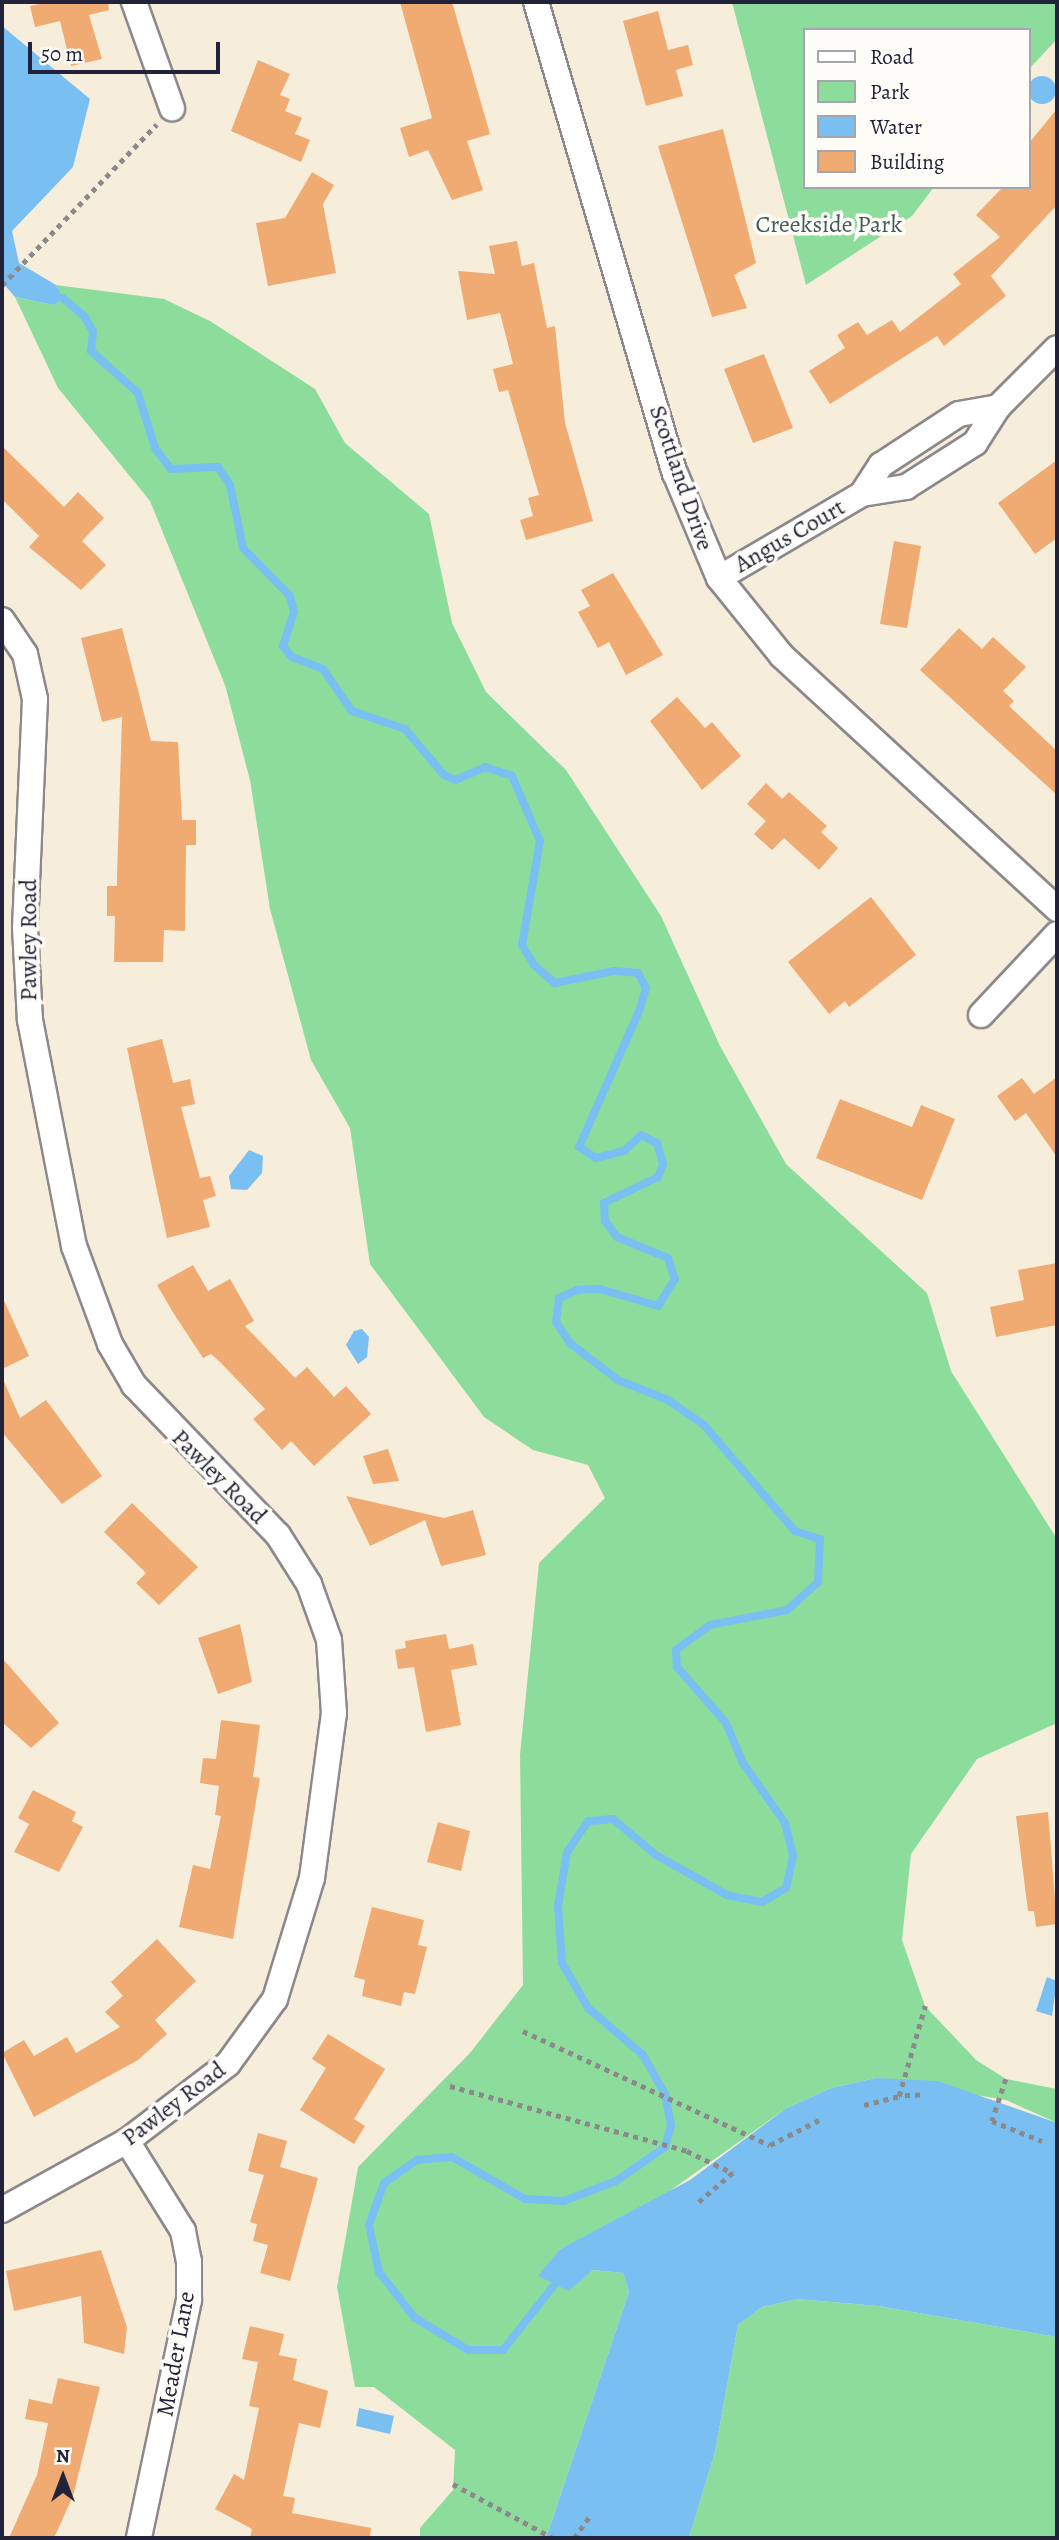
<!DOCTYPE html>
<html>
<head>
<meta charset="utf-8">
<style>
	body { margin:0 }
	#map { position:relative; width:1059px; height:2540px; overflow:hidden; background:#f7eddb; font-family:Alegreya,serif }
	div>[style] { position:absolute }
	.green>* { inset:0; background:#8cdd9c }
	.water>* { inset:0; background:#7abff1 }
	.round { border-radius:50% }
	.stream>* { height:8px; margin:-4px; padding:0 4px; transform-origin:4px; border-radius:4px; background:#7abff1 }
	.building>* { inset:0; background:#efab71 }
	.path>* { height:4.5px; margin-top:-2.25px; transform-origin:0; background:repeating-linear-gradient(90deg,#8c888b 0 5px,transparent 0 10px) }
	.roads { filter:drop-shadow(2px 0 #8c888b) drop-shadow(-2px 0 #8c888b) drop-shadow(0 2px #8c888b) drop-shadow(0 -2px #8c888b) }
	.street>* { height:24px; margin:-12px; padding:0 12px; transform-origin:12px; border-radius:12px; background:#fff }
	span { translate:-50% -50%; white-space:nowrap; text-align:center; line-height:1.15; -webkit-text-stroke:7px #fdfcf7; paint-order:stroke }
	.park-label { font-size:24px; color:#425a58 }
	.street-label { font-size:24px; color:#22223b }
	.frame { position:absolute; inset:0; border:4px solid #22223b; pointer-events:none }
	.legend { position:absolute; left:803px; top:28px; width:228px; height:161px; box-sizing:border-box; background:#fdfcf7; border:2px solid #a5a5ac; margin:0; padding:9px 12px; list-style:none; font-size:21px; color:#22223b }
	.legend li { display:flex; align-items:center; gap:14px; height:35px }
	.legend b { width:35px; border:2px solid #a5a5ac }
	.north { position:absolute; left:28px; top:2442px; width:70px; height:70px; -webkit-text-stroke:5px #fdfcf7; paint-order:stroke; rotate:0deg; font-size:19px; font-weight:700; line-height:28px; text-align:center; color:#22223b }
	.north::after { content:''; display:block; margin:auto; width:24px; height:32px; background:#22223b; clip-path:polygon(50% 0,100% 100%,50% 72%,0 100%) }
	.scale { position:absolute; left:28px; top:42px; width:192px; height:32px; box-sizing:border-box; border:4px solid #22223b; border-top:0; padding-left:9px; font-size:21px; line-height:24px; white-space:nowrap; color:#22223b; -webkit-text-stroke:5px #fdfcf7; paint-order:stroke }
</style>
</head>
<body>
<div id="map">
	<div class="green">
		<div style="clip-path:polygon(732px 2px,1057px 2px,1057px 39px,1029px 69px,1029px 30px,805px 30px,805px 187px,934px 187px,912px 216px,806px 285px)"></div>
		<div style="clip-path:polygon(56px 285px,164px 299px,210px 321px,315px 389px,345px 443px,429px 514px,452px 623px,486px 692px,566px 770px,661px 916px,720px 1046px,786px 1164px,927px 1293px,951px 1371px,1057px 1539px,1057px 1723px,977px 1759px,911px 1854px,902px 1940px,925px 2006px,976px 2060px,1006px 2079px,1057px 2089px,1057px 2123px,1006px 2100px,876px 2078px,831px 2088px,785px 2109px,664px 2195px,560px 2249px,539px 2276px,569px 2290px,593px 2270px,623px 2273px,629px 2292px,546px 2538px,420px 2538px,420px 2528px,453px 2490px,455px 2450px,374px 2387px,355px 2387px,337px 2287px,358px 2167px,470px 2053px,523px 1985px,520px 1755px,539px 1563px,605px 1498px,588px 1465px,533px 1450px,484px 1417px,370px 1264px,350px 1128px,311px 1060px,270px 909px,250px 780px,225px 685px,150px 501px,58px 388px,15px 297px,54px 305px,62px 298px)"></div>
		<div style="clip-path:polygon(797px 2299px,878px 2306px,1057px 2337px,1057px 2538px,689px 2538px,715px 2452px,738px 2325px,762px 2307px)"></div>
	</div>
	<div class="water">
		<div style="clip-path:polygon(2px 26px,90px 99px,73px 167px,12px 231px,19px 263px,56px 285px,63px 298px,54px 305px,15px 297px,2px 282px)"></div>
		<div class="round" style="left:1028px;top:76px;width:28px;height:28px"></div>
		<div style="clip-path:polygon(249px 1150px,263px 1156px,262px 1173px,247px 1190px,231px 1189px,229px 1176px)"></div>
		<div style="clip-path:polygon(354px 1331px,362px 1329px,369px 1337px,367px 1357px,358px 1364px,346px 1345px)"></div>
		<div style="clip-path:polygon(1047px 1977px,1057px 1981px,1052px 2016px,1036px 2011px)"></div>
		<div style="clip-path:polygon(876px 2078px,938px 2081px,1057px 2123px,1057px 2337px,878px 2306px,797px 2299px,762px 2307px,738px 2325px,715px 2452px,689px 2538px,546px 2538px,629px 2292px,623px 2273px,593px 2270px,569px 2291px,538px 2276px,560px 2249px,690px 2180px,785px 2109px,831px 2088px)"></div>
		<div style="clip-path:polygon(359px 2408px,394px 2416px,390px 2434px,356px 2426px)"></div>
	</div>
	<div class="stream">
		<div style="left:63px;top:298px;width:29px;rotate:41deg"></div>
		<div style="left:85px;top:317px;width:17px;rotate:62deg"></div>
		<div style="left:93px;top:332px;width:19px;rotate:96deg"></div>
		<div style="left:91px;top:351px;width:63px;rotate:41.8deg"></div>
		<div style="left:138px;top:393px;width:58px;rotate:72.8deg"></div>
		<div style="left:155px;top:448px;width:26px;rotate:53deg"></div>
		<div style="left:171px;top:469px;width:47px;rotate:-2.4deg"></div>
		<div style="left:218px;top:467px;width:22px;rotate:56deg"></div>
		<div style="left:230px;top:485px;width:64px;rotate:78.3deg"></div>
		<div style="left:243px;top:548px;width:67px;rotate:45.6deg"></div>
		<div style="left:290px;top:596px;width:16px;rotate:76deg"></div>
		<div style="left:294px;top:612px;width:36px;rotate:108deg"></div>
		<div style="left:283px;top:646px;width:14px;rotate:51deg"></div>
		<div style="left:292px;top:657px;width:33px;rotate:21deg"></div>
		<div style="left:323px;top:669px;width:51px;rotate:55.4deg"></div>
		<div style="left:352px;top:711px;width:56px;rotate:18.8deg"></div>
		<div style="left:405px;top:729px;width:60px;rotate:49.7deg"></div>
		<div style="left:444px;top:775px;width:12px;rotate:24deg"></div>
		<div style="left:455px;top:780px;width:33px;rotate:-23deg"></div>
		<div style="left:485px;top:767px;width:28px;rotate:18deg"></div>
		<div style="left:512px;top:776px;width:71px;rotate:66.7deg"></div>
		<div style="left:540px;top:841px;width:106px;rotate:99.8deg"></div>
		<div style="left:522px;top:945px;width:23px;rotate:59deg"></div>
		<div style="left:534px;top:965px;width:28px;rotate:41deg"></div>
		<div style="left:555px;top:983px;width:60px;rotate:-11.5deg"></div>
		<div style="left:614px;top:971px;width:24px;rotate:5deg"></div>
		<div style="left:638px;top:973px;width:17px;rotate:62deg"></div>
		<div style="left:646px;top:988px;width:22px;rotate:106deg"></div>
		<div style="left:640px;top:1009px;width:151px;rotate:113.8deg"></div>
		<div style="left:579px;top:1147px;width:20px;rotate:33deg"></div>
		<div style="left:596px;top:1158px;width:29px;rotate:-14deg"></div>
		<div style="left:624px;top:1151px;width:23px;rotate:-43deg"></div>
		<div style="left:641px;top:1135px;width:18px;rotate:27deg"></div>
		<div style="left:657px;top:1143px;width:22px;rotate:74deg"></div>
		<div style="left:663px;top:1164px;width:14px;rotate:111deg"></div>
		<div style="left:658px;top:1177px;width:60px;rotate:154.3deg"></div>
		<div style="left:604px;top:1203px;width:18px;rotate:87deg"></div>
		<div style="left:605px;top:1221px;width:20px;rotate:53deg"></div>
		<div style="left:617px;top:1237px;width:55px;rotate:22.4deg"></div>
		<div style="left:668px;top:1258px;width:22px;rotate:72deg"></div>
		<div style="left:675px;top:1279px;width:32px;rotate:122deg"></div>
		<div style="left:658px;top:1306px;width:60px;rotate:-163.7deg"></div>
		<div style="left:600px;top:1289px;width:23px;rotate:178deg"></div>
		<div style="left:577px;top:1290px;width:20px;rotate:156deg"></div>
		<div style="left:559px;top:1298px;width:24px;rotate:97deg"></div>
		<div style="left:556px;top:1322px;width:27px;rotate:56deg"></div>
		<div style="left:571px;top:1344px;width:59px;rotate:37.5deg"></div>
		<div style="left:618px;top:1380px;width:54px;rotate:21.8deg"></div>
		<div style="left:668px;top:1400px;width:44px;rotate:34.8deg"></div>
		<div style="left:704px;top:1425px;width:140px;rotate:49.4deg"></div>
		<div style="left:795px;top:1531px;width:26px;rotate:18deg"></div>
		<div style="left:820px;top:1539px;width:43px;rotate:92.7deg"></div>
		<div style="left:818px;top:1582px;width:42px;rotate:137.9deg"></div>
		<div style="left:787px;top:1610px;width:78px;rotate:169deg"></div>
		<div style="left:710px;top:1625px;width:42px;rotate:143.7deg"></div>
		<div style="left:676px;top:1650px;width:17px;rotate:87deg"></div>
		<div style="left:677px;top:1667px;width:74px;rotate:48.8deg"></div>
		<div style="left:726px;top:1723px;width:43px;rotate:67deg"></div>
		<div style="left:743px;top:1763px;width:73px;rotate:55deg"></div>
		<div style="left:785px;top:1823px;width:34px;rotate:76deg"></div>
		<div style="left:793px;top:1856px;width:33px;rotate:102deg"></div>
		<div style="left:786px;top:1888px;width:28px;rotate:150deg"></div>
		<div style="left:762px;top:1902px;width:36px;rotate:-169deg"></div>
		<div style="left:727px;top:1895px;width:81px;rotate:-150.6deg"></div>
		<div style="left:656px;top:1855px;width:56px;rotate:-140.1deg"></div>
		<div style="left:613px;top:1819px;width:25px;rotate:175deg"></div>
		<div style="left:588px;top:1821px;width:37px;rotate:124deg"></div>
		<div style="left:567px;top:1852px;width:55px;rotate:99.5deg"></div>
		<div style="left:558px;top:1906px;width:57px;rotate:86deg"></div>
		<div style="left:562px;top:1963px;width:52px;rotate:60deg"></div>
		<div style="left:588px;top:2008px;width:72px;rotate:40.5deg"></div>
		<div style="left:643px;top:2055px;width:45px;rotate:60.6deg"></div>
		<div style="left:665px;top:2094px;width:32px;rotate:79deg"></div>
		<div style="left:671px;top:2125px;width:23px;rotate:105deg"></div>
		<div style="left:665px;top:2147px;width:60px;rotate:145.2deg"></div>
		<div style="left:616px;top:2181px;width:56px;rotate:159deg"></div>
		<div style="left:564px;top:2201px;width:39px;rotate:-177deg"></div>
		<div style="left:525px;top:2199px;width:84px;rotate:-150.1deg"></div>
		<div style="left:452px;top:2157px;width:35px;rotate:175deg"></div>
		<div style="left:417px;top:2160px;width:40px;rotate:145.1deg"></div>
		<div style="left:384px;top:2183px;width:45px;rotate:109.7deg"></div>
		<div style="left:369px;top:2225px;width:48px;rotate:78deg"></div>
		<div style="left:379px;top:2272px;width:58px;rotate:52deg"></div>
		<div style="left:415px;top:2318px;width:62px;rotate:31.1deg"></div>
		<div style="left:468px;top:2350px;width:35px"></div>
		<div style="left:503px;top:2350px;width:84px;rotate:-51.8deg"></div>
	</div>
	<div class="building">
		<div style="clip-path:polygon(49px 2px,108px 2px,109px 10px,89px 15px,102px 59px,71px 66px,60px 21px,35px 27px,30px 6px)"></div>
		<div style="clip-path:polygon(400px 2px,452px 2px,490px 134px,467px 141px,483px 190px,452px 200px,428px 150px,409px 157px,400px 128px,432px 118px)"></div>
		<div style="clip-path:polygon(658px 11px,668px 50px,688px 45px,693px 65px,676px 70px,683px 96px,646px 106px,623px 21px)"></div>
		<div style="clip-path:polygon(258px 60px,290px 74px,280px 95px,290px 99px,285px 111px,302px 118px,295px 134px,310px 140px,301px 162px,231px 131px)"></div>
		<div style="clip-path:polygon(1057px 109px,1057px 205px,991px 276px,1006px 296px,944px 346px,937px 336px,830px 404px,809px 371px,845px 348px,837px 335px,858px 322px,867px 335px,892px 320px,900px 332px,961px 284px,953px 274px,1000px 237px,976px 215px,1003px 187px,1029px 187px,1029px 143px)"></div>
		<div style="clip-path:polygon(723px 129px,756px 263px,734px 275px,747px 308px,712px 317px,658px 146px)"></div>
		<div style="clip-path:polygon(312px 172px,334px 185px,323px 204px,336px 273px,268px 286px,256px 223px,285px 218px)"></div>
		<div style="clip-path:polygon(517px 241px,522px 266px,534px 263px,547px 328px,555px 326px,565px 423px,593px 521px,526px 540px,520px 520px,533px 516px,528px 498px,539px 495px,508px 390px,499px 392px,493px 369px,513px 364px,500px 313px,467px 320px,458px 271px,495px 274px,489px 246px)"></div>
		<div style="clip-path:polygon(764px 354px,793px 428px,753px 443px,724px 369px)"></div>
		<div style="clip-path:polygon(2px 446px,64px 507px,78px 492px,104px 518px,82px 541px,106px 565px,81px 590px,29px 547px,39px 536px,2px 499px)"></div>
		<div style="clip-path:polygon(1057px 460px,1057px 538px,1035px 554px,998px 503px)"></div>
		<div style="clip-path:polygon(894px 541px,921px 546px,907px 628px,880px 624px)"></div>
		<div style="clip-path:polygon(613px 573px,663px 655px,626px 675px,609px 642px,598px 648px,578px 612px,590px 606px,581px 590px)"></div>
		<div style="clip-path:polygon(122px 628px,151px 741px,178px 742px,182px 820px,196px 820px,196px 845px,186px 845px,185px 931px,164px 930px,163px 962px,114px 962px,115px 916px,107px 916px,107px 886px,117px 886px,117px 877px,122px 717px,102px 722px,81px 638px)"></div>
		<div style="clip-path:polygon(959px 628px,982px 649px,993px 637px,1026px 667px,1003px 691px,1014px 701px,1009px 706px,1057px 751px,1057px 795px,920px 670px)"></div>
		<div style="clip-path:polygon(677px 697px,705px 728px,712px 722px,741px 756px,702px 790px,650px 721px)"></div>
		<div style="clip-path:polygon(766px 783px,782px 799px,789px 792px,827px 826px,821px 832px,838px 848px,819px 870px,784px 838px,772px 850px,754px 834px,766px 821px,747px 804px)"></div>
		<div style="clip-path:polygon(871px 897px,916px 955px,849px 1007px,845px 1001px,829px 1014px,788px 962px)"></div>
		<div style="clip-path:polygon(162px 1039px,173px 1083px,190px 1079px,195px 1104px,181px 1107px,200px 1178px,210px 1176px,216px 1196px,203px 1200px,210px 1227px,167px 1238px,127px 1048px)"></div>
		<div style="clip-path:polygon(1057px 1077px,1057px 1157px,1026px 1113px,1015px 1121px,997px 1096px,1022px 1078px,1034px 1094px)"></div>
		<div style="clip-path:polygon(840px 1099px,912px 1127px,921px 1105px,955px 1119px,922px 1200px,816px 1158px)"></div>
		<div style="clip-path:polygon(1057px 1263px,1057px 1325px,996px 1337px,990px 1307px,1024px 1300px,1018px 1270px)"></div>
		<div style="clip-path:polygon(193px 1265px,208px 1291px,230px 1279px,254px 1321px,245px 1326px,295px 1378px,307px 1367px,334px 1397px,346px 1386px,371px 1414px,314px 1466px,291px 1441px,282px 1450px,253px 1419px,265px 1409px,221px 1363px,211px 1354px,203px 1358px,174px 1314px,157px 1285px)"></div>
		<div style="clip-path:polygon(2px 1296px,29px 1356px,2px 1369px)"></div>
		<div style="clip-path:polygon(2px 1377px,20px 1418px,46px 1400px,102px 1476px,62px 1504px,2px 1432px)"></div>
		<div style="clip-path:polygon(388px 1449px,399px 1481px,373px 1484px,363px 1456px)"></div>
		<div style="clip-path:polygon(346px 1496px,444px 1518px,473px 1510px,486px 1555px,441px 1566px,425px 1520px,370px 1546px)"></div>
		<div style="clip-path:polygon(132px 1503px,198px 1567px,159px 1605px,136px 1583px,146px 1573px,104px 1532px)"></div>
		<div style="clip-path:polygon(240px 1624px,252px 1682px,218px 1694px,198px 1638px)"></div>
		<div style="clip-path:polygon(446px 1634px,449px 1649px,473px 1644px,477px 1665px,451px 1670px,461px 1725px,426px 1732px,414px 1667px,398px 1669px,395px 1650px,406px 1648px,405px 1641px)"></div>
		<div style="clip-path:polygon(2px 1658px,59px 1723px,31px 1748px,2px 1722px)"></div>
		<div style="clip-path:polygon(221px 1720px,260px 1725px,253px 1777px,260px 1778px,233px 1939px,179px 1927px,193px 1865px,210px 1869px,221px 1816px,215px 1815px,219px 1786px,200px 1783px,203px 1758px,216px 1759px)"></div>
		<div style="clip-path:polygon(33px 1790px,76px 1812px,72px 1821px,83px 1827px,59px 1872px,14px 1852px,29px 1824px,18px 1818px)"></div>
		<div style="clip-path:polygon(1048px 1812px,1057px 1924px,1036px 1927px,1034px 1911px,1028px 1911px,1016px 1816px)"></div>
		<div style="clip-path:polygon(438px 1822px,470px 1831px,461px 1871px,427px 1862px)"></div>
		<div style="clip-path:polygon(372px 1907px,424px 1920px,418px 1945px,427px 1947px,415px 1994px,404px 1992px,401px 2006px,362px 1996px,365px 1980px,354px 1977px)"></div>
		<div style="clip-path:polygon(157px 1939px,196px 1981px,155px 2020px,167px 2034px,138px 2060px,34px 2117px,2px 2053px,24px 2040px,34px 2056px,67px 2037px,76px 2053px,120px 2027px,105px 2012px,123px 1996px,111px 1982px)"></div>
		<div style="clip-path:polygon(328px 2034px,385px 2069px,354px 2119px,365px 2126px,354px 2144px,300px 2110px,326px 2068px,312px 2059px)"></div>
		<div style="clip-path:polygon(258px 2133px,287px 2141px,280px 2167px,318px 2178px,290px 2281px,260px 2273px,268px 2245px,253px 2241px,257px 2224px,250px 2222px,264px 2175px,248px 2171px)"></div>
		<div style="clip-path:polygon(101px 2250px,127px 2327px,124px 2354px,84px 2343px,81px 2296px,14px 2311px,6px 2271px)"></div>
		<div style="clip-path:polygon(250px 2326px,284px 2334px,279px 2355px,297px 2359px,293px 2380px,328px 2391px,320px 2428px,299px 2423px,283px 2496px,295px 2498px,292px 2513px,371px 2528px,370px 2538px,250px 2538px,252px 2529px,215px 2509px,234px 2474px,244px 2480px,259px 2408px,249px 2406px,258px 2362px,242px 2359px)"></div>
		<div style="clip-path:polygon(58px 2378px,100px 2387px,73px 2496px,54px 2538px,9px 2538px,37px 2475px,48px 2423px,25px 2419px,29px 2399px,52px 2404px)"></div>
	</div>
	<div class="path">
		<div style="left:2px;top:285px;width:223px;rotate:-46.1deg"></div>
		<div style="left:523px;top:2031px;width:272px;rotate:24.8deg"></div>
		<div style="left:770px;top:2145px;width:55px;rotate:-27deg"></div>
		<div style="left:1006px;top:2079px;width:44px;rotate:108.4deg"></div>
		<div style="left:992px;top:2121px;width:54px;rotate:21.8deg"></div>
		<div style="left:450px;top:2086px;width:246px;rotate:15.3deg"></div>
		<div style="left:687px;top:2151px;width:51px;rotate:25.6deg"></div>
		<div style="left:733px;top:2173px;width:45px;rotate:139.5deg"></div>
		<div style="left:920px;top:2095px;width:21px;rotate:177deg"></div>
		<div style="left:899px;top:2096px;width:94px;rotate:-73.9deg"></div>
		<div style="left:864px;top:2105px;width:36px;rotate:-14deg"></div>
		<div style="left:453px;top:2484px;width:114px;rotate:28.4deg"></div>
		<div style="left:574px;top:2538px;width:26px;rotate:-54deg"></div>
	</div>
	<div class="roads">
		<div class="street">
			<div style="left:134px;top:2px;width:113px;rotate:70.3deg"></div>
			<div style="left:536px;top:2px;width:491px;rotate:73.6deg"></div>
			<div style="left:675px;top:473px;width:114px;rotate:67.3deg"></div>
			<div style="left:719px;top:578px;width:100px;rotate:51.1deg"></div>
			<div style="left:782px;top:656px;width:374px;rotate:42.6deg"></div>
			<div style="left:862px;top:494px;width:35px;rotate:-57deg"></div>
			<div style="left:881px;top:465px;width:93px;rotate:-33.2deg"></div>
			<div style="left:959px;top:414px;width:40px;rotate:-10deg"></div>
			<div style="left:719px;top:578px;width:166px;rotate:-30.4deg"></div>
			<div style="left:862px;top:494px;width:45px;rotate:-9deg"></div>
			<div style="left:906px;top:487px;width:82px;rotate:-32.5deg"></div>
			<div style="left:975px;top:443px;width:43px;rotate:-57.4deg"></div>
			<div style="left:998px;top:407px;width:83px;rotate:-45deg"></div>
			<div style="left:2px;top:620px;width:41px;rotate:55.9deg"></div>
			<div style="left:25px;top:654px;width:46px;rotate:77.5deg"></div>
			<div style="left:35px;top:699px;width:229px;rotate:92.5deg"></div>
			<div style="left:25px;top:928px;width:92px;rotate:86.9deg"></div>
			<div style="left:30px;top:1020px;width:230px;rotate:79deg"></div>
			<div style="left:74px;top:1246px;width:104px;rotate:69.8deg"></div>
			<div style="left:110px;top:1344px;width:48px;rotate:59.7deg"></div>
			<div style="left:134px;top:1385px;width:208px;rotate:46.2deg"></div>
			<div style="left:278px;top:1535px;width:58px;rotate:57.7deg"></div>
			<div style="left:309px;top:1584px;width:59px;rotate:70.3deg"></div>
			<div style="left:329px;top:1640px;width:73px;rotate:86.1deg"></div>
			<div style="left:334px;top:1713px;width:166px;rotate:97.6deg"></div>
			<div style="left:312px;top:1878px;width:127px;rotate:107deg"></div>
			<div style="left:275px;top:1999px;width:80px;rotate:125.9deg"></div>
			<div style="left:228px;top:2064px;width:127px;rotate:142.7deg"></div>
			<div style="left:127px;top:2141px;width:143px;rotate:151.1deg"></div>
			<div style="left:981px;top:1015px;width:111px;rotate:-46.8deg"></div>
			<div style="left:127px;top:2141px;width:106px;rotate:58.1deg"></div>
			<div style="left:183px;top:2231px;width:31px;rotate:79deg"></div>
			<div style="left:189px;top:2261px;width:39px;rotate:90deg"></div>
			<div style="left:189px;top:2300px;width:243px;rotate:101.9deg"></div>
		</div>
	</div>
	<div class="park-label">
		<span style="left:829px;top:225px">Creekside Park</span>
	</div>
	<div class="street-label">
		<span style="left:681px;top:478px;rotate:71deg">Scottland Drive</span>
		<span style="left:790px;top:536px;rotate:-30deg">Angus Court</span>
		<span style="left:29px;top:940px;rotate:-90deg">Pawley Road</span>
		<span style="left:219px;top:1477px;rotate:45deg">Pawley Road</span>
		<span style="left:174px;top:2104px;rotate:-37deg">Pawley Road</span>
		<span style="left:176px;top:2354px;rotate:-80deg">Meader Lane</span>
	</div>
	<div class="frame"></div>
	<ul class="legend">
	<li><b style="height:9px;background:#fff"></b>Road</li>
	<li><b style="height:19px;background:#8cdd9c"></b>Park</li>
	<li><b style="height:19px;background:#7abff1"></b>Water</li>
	<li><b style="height:19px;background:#efab71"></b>Building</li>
	</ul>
	<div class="north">N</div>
	<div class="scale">50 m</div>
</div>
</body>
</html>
